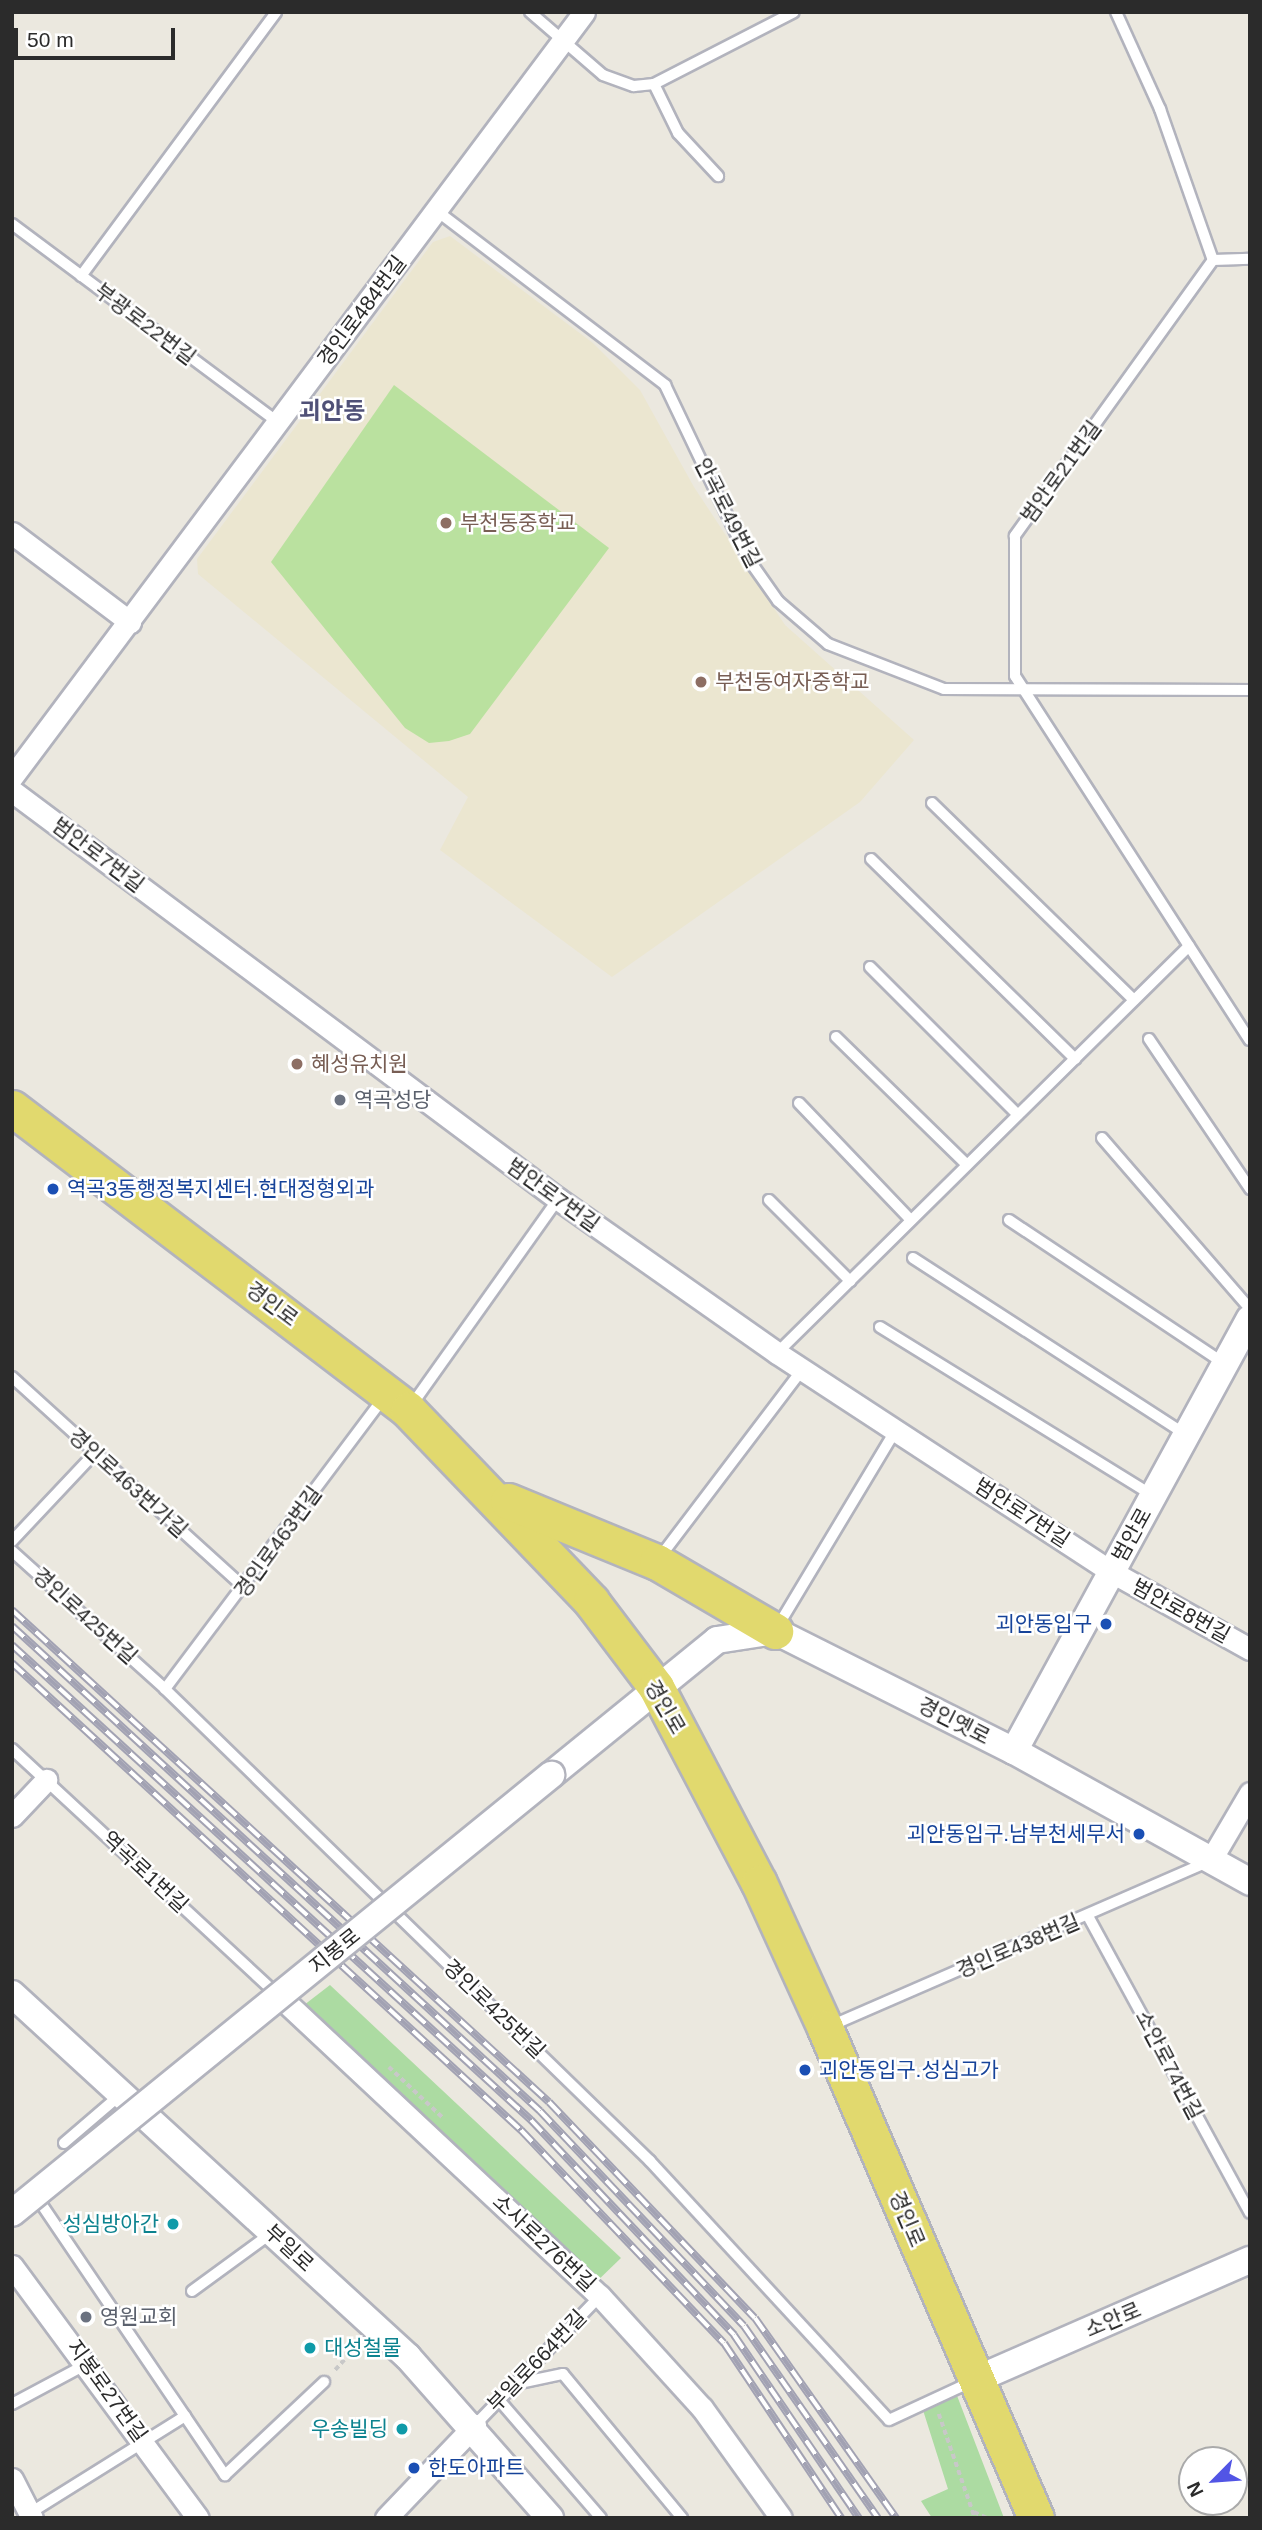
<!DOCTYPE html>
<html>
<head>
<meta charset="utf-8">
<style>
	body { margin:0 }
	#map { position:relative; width:1262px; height:2530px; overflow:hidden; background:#ebe8df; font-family:Helvetica,"Noto Sans KR",sans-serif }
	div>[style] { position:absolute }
	.education>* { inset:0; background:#ebe6d0 }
	.green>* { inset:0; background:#acdba2 }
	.pitch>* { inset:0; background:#bae19f }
	.path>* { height:3.5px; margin-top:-1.75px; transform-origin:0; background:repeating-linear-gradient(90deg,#c8c8c8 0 5px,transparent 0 8.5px) }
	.roads { filter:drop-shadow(2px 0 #b2b3bd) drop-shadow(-2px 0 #b2b3bd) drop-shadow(0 2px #b2b3bd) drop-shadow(0 -2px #b2b3bd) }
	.service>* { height:10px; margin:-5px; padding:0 5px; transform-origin:5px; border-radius:5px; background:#fff }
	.minor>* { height:21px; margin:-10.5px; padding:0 10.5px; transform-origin:10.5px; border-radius:10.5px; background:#fff }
	.tertiary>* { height:26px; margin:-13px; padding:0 13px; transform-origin:13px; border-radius:13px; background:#fff }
	.primary>* { height:35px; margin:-17.5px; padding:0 17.5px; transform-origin:17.5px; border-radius:17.5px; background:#e1d96e }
	.rail>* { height:8px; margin-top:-4px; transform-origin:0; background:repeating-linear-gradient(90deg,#fff 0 16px,#a2a2b3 0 32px); box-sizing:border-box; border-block:2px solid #a2a2b3 }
	.bridges { filter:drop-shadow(2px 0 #b2b3bd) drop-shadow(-2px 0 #b2b3bd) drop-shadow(0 2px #b2b3bd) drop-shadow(0 -2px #b2b3bd) }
	.tertiary-bridge>* { height:26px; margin:-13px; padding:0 13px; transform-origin:13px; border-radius:13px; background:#fff }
	.dots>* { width:19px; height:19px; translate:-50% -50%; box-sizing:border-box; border:4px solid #fff; border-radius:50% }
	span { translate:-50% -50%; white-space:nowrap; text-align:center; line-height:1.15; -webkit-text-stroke:5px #fff; paint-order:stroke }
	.street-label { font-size:21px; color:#2b2b2b }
	.education-label { font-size:21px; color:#785e54 }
	.left { translate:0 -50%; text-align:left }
	.worship-label { font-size:21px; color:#5b616d }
	.transit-label { font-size:21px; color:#164399 }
	.right { translate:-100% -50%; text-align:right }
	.culture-label { font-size:21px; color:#0d838f }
	.quarter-label { font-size:24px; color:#505177; font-weight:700 }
	.frame { position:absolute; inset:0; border:14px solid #2b2b2b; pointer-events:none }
	.north { position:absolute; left:1178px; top:2446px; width:70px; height:70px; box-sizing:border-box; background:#fff; border:2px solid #aaa; border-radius:50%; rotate:245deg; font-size:19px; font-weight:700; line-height:28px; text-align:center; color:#2b2b2b }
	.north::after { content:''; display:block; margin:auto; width:24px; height:32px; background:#5255e5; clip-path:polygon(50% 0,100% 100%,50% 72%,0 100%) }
	.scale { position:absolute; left:14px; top:28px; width:161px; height:32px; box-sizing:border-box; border:4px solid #2b2b2b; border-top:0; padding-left:9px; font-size:21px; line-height:24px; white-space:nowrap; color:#2b2b2b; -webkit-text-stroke:5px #fff; paint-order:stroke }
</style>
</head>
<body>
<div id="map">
	<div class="education">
		<div style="clip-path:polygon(450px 236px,593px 343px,640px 390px,694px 487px,785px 625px,914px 740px,860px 802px,612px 977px,440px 850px,468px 797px,198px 574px,197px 559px,433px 242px)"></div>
	</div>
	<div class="green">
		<div style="clip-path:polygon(330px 1985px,621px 2258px,591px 2287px,295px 2012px)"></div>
		<div style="clip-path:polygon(956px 2393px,1004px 2518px,932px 2518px,921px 2501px,948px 2489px,922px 2407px)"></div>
	</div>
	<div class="pitch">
		<div style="clip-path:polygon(394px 385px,609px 548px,470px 734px,449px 741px,429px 743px,405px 728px,271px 562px)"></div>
	</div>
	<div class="path">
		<div style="left:389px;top:2067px;width:73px;rotate:43.3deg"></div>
		<div style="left:335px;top:2370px;width:31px;rotate:-48deg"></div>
		<div style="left:939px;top:2414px;width:110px;rotate:70.9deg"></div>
		<div style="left:974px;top:2512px;width:14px;rotate:25deg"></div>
	</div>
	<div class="roads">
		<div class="service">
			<div style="left:530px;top:12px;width:96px;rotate:40.8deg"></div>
			<div style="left:603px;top:75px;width:33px;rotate:20deg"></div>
			<div style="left:634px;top:86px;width:20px;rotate:-6deg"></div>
			<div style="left:654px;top:84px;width:157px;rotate:-27.2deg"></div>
			<div style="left:1116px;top:12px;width:107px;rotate:65.6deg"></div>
			<div style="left:1160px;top:109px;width:160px;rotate:70.7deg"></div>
			<div style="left:1213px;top:260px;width:340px;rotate:125.7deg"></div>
			<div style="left:1015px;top:536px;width:140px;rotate:90deg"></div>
			<div style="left:1015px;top:676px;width:433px;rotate:57.2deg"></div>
			<div style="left:654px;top:84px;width:55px;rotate:63.9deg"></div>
			<div style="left:678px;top:133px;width:59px;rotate:47.1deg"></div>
			<div style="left:437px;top:211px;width:287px;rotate:37.3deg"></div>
			<div style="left:665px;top:385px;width:191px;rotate:64.5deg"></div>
			<div style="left:747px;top:557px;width:54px;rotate:54.8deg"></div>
			<div style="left:778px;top:601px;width:66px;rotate:40.7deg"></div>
			<div style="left:828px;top:644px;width:124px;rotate:21.2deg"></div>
			<div style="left:944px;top:689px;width:306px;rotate:0.2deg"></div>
			<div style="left:12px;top:224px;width:333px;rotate:36.7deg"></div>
			<div style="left:1213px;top:260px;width:37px;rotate:-2deg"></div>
			<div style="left:81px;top:276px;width:328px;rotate:-53.5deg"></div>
			<div style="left:932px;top:803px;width:282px;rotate:44.3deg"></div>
			<div style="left:871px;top:859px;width:286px;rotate:44.4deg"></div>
			<div style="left:870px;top:967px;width:209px;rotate:45deg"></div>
			<div style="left:836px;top:1037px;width:183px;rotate:44.3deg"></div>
			<div style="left:1149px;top:1039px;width:181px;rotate:56deg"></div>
			<div style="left:799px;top:1103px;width:162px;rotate:46.3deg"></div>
			<div style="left:1102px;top:1138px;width:226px;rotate:49.1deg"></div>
			<div style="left:769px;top:1200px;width:115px;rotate:45deg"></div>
			<div style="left:1009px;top:1220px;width:260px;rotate:33.7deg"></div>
			<div style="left:913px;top:1258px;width:326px;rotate:32.9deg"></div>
			<div style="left:880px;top:1327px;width:322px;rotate:31.7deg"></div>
			<div style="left:777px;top:1353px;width:579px;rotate:-44.65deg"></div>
			<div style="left:12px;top:1377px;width:314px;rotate:42.2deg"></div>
			<div style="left:411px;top:1406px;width:254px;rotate:-54.6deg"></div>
			<div style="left:12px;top:1541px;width:120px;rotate:-46.7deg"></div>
			<div style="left:12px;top:1551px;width:206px;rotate:42deg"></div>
			<div style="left:165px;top:1689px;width:677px;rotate:44.22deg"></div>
			<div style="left:650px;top:2161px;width:352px;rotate:47.3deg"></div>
			<div style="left:889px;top:2420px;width:93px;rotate:-24.9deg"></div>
			<div style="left:660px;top:1557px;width:235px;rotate:-52.8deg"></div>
			<div style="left:778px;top:1626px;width:227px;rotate:-59deg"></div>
			<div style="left:165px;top:1689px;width:365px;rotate:-53.1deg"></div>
			<div style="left:12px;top:1749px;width:362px;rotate:42.8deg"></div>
			<div style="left:1088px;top:1916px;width:338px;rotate:61.4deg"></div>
			<div style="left:828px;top:2027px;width:414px;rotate:-23.5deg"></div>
			<div style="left:64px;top:2143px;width:74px;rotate:-40.6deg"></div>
			<div style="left:40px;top:2202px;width:330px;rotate:55.9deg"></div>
			<div style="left:225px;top:2475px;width:136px;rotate:-43.2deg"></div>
			<div style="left:192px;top:2291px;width:100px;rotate:-36.1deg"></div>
			<div style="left:515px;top:2384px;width:49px;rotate:-11.8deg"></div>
			<div style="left:563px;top:2374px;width:187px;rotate:50.4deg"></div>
			<div style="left:499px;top:2400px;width:156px;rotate:49.2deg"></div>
			<div style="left:12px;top:2404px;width:85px;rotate:-28.1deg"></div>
			<div style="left:475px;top:2425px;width:180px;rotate:-45.9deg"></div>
			<div style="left:30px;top:2513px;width:183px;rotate:-32deg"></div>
		</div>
		<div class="minor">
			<div style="left:12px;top:533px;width:148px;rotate:37deg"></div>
			<div style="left:12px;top:777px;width:955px;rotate:-53.21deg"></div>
			<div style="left:12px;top:791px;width:682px;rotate:36.77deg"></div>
			<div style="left:558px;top:1199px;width:268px;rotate:35.1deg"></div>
			<div style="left:777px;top:1353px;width:400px;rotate:33.2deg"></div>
			<div style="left:1112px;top:1572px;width:158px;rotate:29.2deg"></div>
			<div style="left:12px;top:1816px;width:50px;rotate:-46.6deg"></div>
			<div style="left:1210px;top:1861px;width:79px;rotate:-59.5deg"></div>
			<div style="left:278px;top:1995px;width:441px;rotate:43.1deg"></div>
			<div style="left:600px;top:2296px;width:151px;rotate:47.7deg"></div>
			<div style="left:702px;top:2408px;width:135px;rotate:54.3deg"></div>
			<div style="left:12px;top:2266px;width:313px;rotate:53.6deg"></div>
			<div style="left:12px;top:2479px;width:44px;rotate:62.9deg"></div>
			<div style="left:386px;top:2518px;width:129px;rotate:-46.3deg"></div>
		</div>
		<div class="tertiary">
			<div style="left:1014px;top:1751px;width:492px;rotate:-61.4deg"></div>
			<div style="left:551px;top:1775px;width:214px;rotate:-39.1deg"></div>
			<div style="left:717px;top:1640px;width:59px;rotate:-8.8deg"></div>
			<div style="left:775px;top:1631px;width:267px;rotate:26.7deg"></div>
			<div style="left:1014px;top:1751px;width:270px;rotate:29deg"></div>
			<div style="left:12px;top:1994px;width:537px;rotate:42.51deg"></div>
			<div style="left:408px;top:2357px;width:215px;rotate:48.6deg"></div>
			<div style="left:975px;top:2380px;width:300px;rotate:-23.6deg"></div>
		</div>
		<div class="primary">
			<div style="left:12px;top:1108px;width:498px;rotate:37.3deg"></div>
			<div style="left:408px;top:1410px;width:265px;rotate:46.2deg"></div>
			<div style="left:591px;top:1601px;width:108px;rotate:52.9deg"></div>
			<div style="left:656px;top:1687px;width:221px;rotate:62.3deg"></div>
			<div style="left:759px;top:1883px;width:159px;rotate:65.5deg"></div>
			<div style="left:825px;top:2028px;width:533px;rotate:66.7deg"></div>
			<div style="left:508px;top:1501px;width:161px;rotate:22.3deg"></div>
			<div style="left:657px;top:1562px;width:137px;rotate:30.3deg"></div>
		</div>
	</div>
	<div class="rail">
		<div style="left:12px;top:1610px;width:728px;rotate:42.5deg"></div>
		<div style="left:549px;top:2102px;width:298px;rotate:46.4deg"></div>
		<div style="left:755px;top:2318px;width:245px;rotate:54.8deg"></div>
		<div style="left:12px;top:1626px;width:717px;rotate:42.57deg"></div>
		<div style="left:540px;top:2111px;width:296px;rotate:46.5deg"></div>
		<div style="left:744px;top:2326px;width:234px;rotate:55.1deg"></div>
		<div style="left:12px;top:1645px;width:704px;rotate:42.47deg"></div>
		<div style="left:531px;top:2120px;width:296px;rotate:46.6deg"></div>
		<div style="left:734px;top:2335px;width:222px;rotate:55.7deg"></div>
		<div style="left:12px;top:1663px;width:691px;rotate:42.54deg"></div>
		<div style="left:521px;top:2130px;width:294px;rotate:46.4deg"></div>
		<div style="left:724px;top:2343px;width:211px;rotate:56.2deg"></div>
	</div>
	<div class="bridges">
		<div class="tertiary-bridge">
			<div style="left:12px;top:2213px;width:695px;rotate:-39.1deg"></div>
		</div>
	</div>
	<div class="dots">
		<div style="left:446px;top:523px;background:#8d6e63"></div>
		<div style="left:701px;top:682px;background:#8d6e63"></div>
		<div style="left:297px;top:1064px;background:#8d6e63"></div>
		<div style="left:340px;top:1100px;background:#6b7280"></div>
		<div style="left:53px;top:1189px;background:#1a4fb4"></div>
		<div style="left:1106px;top:1624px;background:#1a4fb4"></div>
		<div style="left:1139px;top:1834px;background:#1a4fb4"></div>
		<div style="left:805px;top:2070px;background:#1a4fb4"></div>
		<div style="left:173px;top:2224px;background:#0f9aa8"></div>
		<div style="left:86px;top:2317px;background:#6b7280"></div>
		<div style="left:310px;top:2348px;background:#0f9aa8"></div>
		<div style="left:402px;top:2429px;background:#0f9aa8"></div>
		<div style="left:414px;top:2468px;background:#1a4fb4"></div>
	</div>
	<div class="street-label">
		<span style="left:362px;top:311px;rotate:-53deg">경인로484번길</span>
		<span style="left:145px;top:324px;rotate:37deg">부광로22번길</span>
		<span style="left:1061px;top:472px;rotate:-54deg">범안로21번길</span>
		<span style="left:728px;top:513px;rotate:63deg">안곡로49번길</span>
		<span style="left:98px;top:855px;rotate:37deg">범안로7번길</span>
		<span style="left:553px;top:1195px;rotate:36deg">범안로7번길</span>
		<span style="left:272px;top:1304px;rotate:37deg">경인로</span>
		<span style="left:128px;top:1483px;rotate:42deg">경인로463번가길</span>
		<span style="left:1022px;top:1513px;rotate:33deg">범안로7번길</span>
		<span style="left:1132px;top:1535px;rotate:-61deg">범안로</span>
		<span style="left:278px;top:1542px;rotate:-54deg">경인로463번길</span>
		<span style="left:1181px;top:1611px;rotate:29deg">범안로8번길</span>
		<span style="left:85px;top:1616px;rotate:42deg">경인로425번길</span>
		<span style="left:665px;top:1707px;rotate:60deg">경인로</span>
		<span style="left:954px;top:1721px;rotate:27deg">경인옛로</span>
		<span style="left:145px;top:1872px;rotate:43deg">역곡로1번길</span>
		<span style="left:1018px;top:1946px;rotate:-23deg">경인로438번길</span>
		<span style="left:335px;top:1951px;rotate:-39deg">지봉로</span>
		<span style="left:494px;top:2009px;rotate:44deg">경인로425번길</span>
		<span style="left:1169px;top:2065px;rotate:62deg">소안로74번길</span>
		<span style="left:907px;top:2219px;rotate:67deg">경인로</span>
		<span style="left:544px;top:2243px;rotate:43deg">소사로276번길</span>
		<span style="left:289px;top:2248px;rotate:43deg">부일로</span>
		<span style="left:1113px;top:2320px;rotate:-23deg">소안로</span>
		<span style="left:537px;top:2361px;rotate:-46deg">부일로664번길</span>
		<span style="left:107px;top:2391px;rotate:54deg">지봉로27번길</span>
	</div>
	<div class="education-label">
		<span class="left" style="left:460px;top:523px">부천동중학교</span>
		<span class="left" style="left:715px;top:682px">부천동여자중학교</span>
		<span class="left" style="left:311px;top:1064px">혜성유치원</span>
	</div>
	<div class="worship-label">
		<span class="left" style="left:354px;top:1100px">역곡성당</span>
		<span class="left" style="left:100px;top:2317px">영원교회</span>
	</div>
	<div class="transit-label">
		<span class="left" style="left:67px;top:1189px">역곡3동행정복지센터.현대정형외과</span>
		<span class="right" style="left:1092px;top:1624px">괴안동입구</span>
		<span class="right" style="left:1125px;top:1834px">괴안동입구.남부천세무서</span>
		<span class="left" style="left:819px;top:2070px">괴안동입구.성심고가</span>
		<span class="left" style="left:428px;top:2468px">한도아파트</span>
	</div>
	<div class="culture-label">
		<span class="right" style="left:159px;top:2224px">성심방아간</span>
		<span class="left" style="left:324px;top:2348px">대성철물</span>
		<span class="right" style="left:388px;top:2429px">우송빌딩</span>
	</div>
	<div class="quarter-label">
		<span style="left:332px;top:411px">괴안동</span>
	</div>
	<div class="frame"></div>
	<div class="north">N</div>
	<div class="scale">50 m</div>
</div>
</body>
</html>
